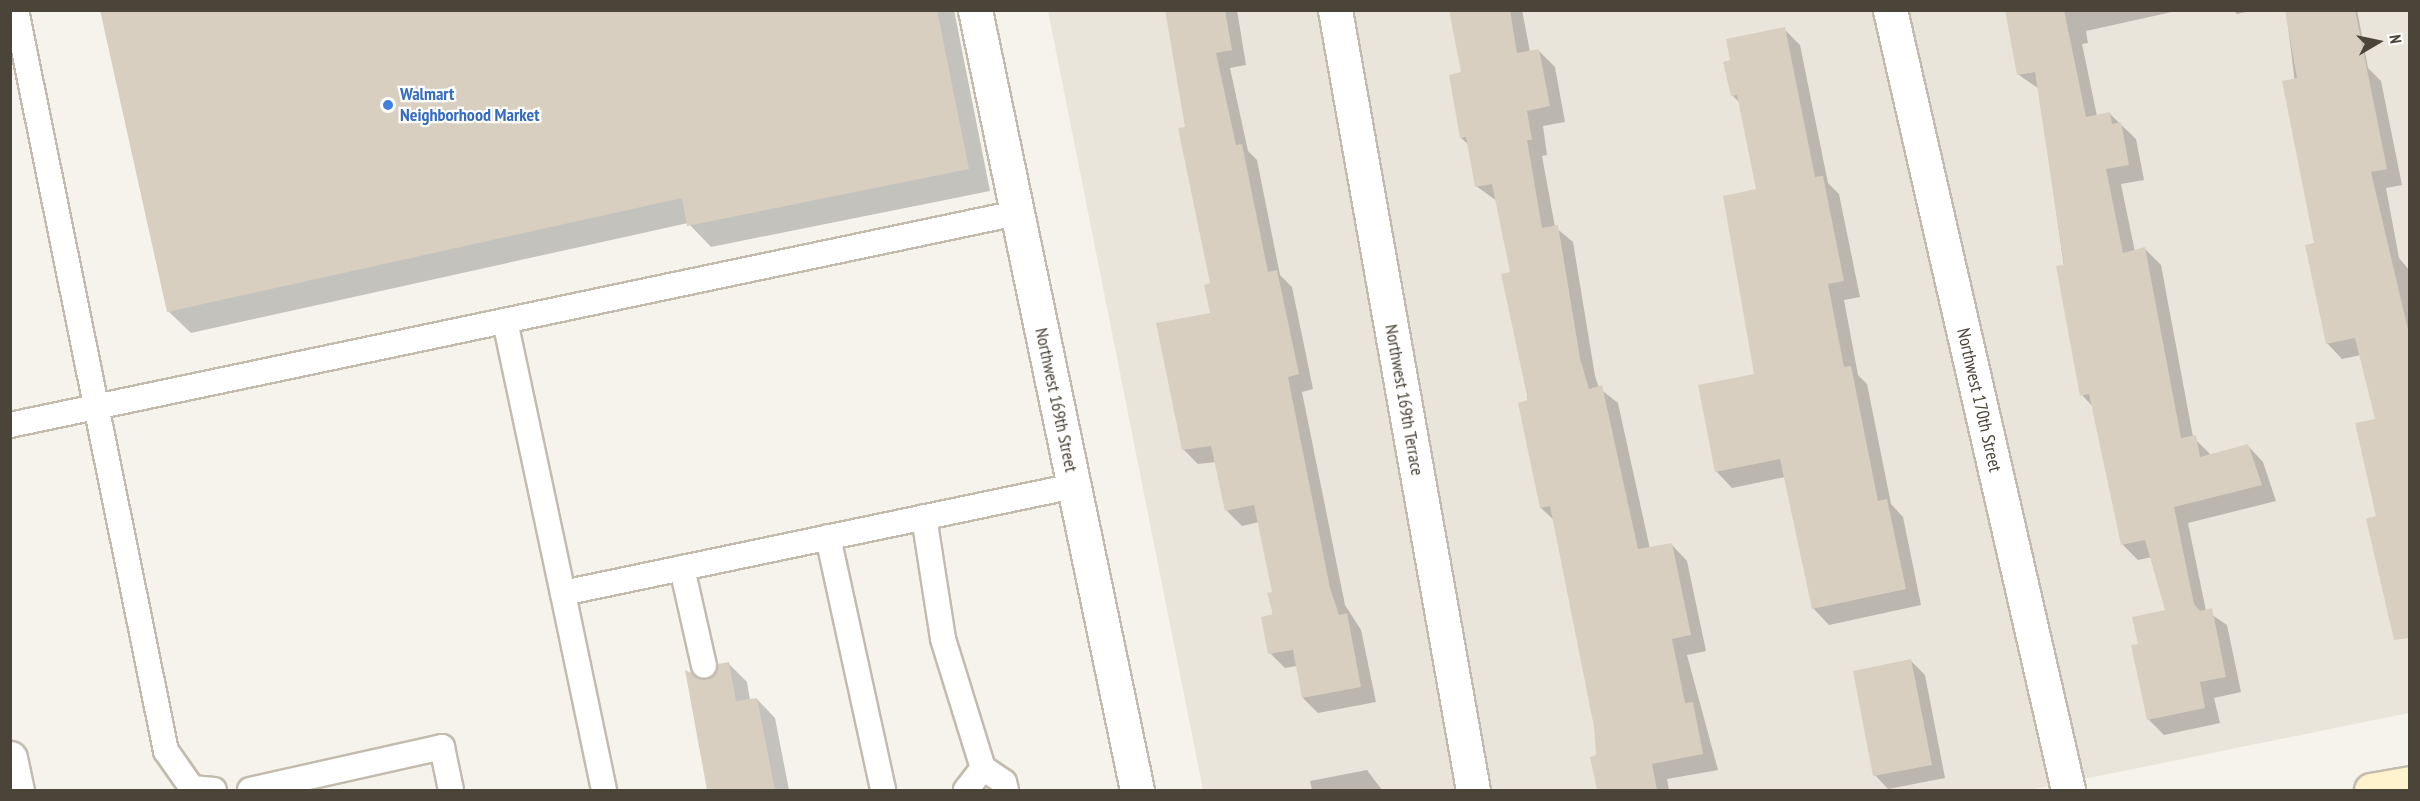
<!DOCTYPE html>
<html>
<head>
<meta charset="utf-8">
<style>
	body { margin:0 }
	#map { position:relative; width:2420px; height:801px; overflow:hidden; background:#f6f3ec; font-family:"PT Sans Narrow",sans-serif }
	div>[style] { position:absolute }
	.residential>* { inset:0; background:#eae5da }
	.shadow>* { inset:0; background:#0003 }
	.building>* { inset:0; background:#d8cfc1 }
	.roads { filter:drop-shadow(2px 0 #c2bbae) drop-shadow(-2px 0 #c2bbae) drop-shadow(0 2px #c2bbae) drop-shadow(0 -2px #c2bbae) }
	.service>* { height:24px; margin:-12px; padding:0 12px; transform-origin:12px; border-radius:12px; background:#fff }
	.minor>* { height:33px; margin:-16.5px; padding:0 16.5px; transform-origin:16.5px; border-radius:16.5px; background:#fff }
	.tertiary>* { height:33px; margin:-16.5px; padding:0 16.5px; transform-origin:16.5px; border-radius:16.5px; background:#fff }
	.secondary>* { height:33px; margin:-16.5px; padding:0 16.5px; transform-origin:16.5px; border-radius:16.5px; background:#fff3cd }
	.dots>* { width:16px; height:16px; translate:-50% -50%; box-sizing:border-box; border:3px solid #fff; border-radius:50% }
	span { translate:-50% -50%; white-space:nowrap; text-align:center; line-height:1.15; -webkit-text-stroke:4.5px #fff; paint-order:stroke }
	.shop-label { font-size:18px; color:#366cbe; font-weight:700 }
	.left { translate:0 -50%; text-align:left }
	.street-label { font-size:18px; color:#4b4439 }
	.frame { position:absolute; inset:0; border:12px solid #4b4439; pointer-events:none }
	.north { position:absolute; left:2348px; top:12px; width:60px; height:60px; -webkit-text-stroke:4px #fff; paint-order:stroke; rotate:81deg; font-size:16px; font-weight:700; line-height:24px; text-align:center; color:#4b4439 }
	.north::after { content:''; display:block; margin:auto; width:21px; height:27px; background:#4b4439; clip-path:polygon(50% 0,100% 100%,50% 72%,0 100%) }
</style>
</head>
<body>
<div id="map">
	<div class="residential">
		<div style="clip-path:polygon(1048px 11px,2409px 11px,2409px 713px,2030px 790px,1203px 790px)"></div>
	</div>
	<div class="shadow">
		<div style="clip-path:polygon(671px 10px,954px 10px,990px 191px,711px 247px,688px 223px,191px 333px,168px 311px)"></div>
		<div style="clip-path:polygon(1166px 10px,1237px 10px,1246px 65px,1230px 68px,1248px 151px,1257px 160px,1280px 275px,1292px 287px,1313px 389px,1302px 392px,1345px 605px,1361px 630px,1376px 702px,1318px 713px,1303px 698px,1297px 666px,1285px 668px,1270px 653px,1274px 593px,1259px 522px,1242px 526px,1227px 511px,1216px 462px,1198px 464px,1183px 449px,1211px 314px,1212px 285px)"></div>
		<div style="clip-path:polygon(1451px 10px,1522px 10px,1530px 52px,1539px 51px,1555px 67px,1565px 122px,1543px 126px,1547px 155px,1542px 156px,1555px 227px,1573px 242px,1595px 376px,1599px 388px,1618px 403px,1650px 549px,1671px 544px,1687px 561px,1706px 651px,1687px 655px,1718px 770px,1667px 779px,1669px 790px,1598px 790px,1592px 758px,1597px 757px,1595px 726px,1554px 520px,1541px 508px,1512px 273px,1497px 201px,1476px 186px,1469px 145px,1461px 138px,1463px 74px)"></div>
		<div style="clip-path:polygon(2006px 10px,2181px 10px,2086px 31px,2088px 43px,2082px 44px,2097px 116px,2109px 113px,2136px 139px,2144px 180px,2121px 184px,2135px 252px,2145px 249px,2161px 265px,2193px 437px,2211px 455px,2248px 446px,2263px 462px,2276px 501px,2188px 523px,2206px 611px,2227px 625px,2241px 692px,2214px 698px,2220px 723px,2164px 735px,2148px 719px,2140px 645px,2166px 611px,2152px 557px,2138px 560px,2123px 545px,2093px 407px,2082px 395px,2039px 89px,2019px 75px)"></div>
		<div style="clip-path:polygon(2233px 10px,2255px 10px,2237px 14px)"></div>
		<div style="clip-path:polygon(2286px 10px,2357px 10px,2368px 68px,2381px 81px,2402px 185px,2386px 188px,2399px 258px,2410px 271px,2410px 626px,2378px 518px,2377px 420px,2361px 355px,2342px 359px,2327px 343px)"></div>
		<div style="clip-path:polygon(1784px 29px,1800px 45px,1828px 183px,1839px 194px,1860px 297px,1844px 300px,1858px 375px,1867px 384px,1891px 504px,1903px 517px,1921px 605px,1829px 625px,1813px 608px,1785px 477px,1732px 488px,1716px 471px,1756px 375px,1758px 190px,1740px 103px,1732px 95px)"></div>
		<div style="clip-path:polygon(1911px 661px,1925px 675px,1945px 778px,1888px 789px,1875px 775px)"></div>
		<div style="clip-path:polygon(728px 663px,747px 682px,750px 700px,757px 699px,775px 718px,789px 790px,708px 790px,687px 673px,707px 682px)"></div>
		<div style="clip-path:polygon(1367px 770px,1382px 790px,1312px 790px,1310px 781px)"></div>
	</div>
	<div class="building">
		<div style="clip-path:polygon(100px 10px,937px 10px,969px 169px,687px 226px,682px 198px,167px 312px)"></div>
		<div style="clip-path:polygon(1165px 10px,1225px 10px,1232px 50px,1216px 53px,1236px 145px,1242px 144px,1268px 272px,1277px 270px,1299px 374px,1288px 377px,1330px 588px,1339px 615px,1347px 613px,1361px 687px,1302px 698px,1293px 650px,1268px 654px,1261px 617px,1273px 614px,1267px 593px,1272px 592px,1254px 505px,1225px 511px,1211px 446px,1182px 450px,1156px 323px,1210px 313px,1204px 285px,1210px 283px,1178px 128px,1185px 127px)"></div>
		<div style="clip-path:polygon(1449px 10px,1510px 10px,1517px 53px,1539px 49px,1550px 106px,1527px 111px,1532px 140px,1527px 140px,1542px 228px,1558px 225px,1580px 358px,1589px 389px,1602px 385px,1638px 549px,1672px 543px,1691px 635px,1672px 639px,1685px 703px,1693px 702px,1703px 754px,1652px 764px,1657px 790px,1597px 790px,1590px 757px,1596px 755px,1594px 727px,1550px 506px,1540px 508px,1518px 403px,1528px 400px,1501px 274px,1510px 272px,1492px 184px,1475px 187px,1466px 137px,1460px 138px,1449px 75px,1461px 72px)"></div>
		<div style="clip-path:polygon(2005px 10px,2064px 10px,2086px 117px,2110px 112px,2112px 124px,2121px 122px,2129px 165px,2106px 169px,2123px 253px,2145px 247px,2181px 438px,2196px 435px,2200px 457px,2248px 444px,2262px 485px,2174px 507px,2194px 604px,2200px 611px,2212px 608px,2226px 677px,2200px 682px,2205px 708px,2147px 720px,2131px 645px,2138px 644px,2132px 617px,2165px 610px,2145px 540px,2121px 545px,2089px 394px,2080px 396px,2056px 266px,2064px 265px,2035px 72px,2017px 75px)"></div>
		<div style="clip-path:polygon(2285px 10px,2355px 10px,2376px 114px,2387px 169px,2371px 172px,2409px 334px,2409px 638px,2394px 640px,2366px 519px,2376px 516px,2355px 423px,2375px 419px,2355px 338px,2326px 344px,2305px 245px,2314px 243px,2282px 81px,2297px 78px)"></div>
		<div style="clip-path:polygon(1785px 27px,1815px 177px,1823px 176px,1844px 281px,1828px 284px,1844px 367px,1851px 366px,1878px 501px,1887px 499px,1906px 589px,1812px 609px,1780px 459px,1715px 472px,1698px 385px,1754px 374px,1723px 196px,1756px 189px,1737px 95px,1731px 96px,1723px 62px,1730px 60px,1726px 39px)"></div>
		<div style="clip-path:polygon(1911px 659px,1932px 765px,1873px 776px,1853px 671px)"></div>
		<div style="clip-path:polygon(729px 662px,736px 701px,757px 698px,775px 790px,707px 790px,685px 670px,707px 680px,718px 664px)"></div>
	</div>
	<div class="roads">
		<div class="service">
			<div style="left:16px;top:10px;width:756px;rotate:78.56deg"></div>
			<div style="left:166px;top:751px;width:45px;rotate:54.9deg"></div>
			<div style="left:192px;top:788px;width:22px;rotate:5deg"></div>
			<div style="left:505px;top:321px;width:278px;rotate:78deg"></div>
			<div style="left:10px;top:425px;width:1029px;rotate:-11.89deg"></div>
			<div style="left:924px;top:517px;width:123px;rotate:81.1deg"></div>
			<div style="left:943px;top:639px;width:135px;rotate:72.8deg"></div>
			<div style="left:983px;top:768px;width:25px;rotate:34deg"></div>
			<div style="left:1004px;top:782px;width:8px;rotate:76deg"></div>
			<div style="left:828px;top:537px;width:259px;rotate:77.7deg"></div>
			<div style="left:682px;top:568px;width:100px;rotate:77.3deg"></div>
			<div style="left:250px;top:790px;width:197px;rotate:-12.6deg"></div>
			<div style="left:442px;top:747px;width:44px;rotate:78.2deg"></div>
			<div style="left:604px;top:790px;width:201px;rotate:-101.8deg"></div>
			<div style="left:563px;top:593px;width:522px;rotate:-11.83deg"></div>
			<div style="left:966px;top:790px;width:28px;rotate:-52deg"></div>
		</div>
		<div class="minor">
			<div style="left:975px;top:10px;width:797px;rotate:78.27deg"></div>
			<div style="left:1335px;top:10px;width:792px;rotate:79.97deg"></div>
			<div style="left:1890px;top:10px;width:800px;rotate:77.14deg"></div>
		</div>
		<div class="tertiary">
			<div style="left:10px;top:758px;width:33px;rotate:78deg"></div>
		</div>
		<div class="secondary">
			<div style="left:2371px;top:790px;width:40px;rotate:-10deg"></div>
		</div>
	</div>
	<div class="dots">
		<div style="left:388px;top:105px;background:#3f7fe0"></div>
	</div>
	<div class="shop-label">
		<span class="left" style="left:400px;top:105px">Walmart<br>Neighborhood Market</span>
	</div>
	<div class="street-label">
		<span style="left:1056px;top:400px;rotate:78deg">Northwest 169th Street</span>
		<span style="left:1404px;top:400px;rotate:80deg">Northwest 169th Terrace</span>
		<span style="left:1979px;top:400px;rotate:77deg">Northwest 170th Street</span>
	</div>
	<div class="frame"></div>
	<div class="north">N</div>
</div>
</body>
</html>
